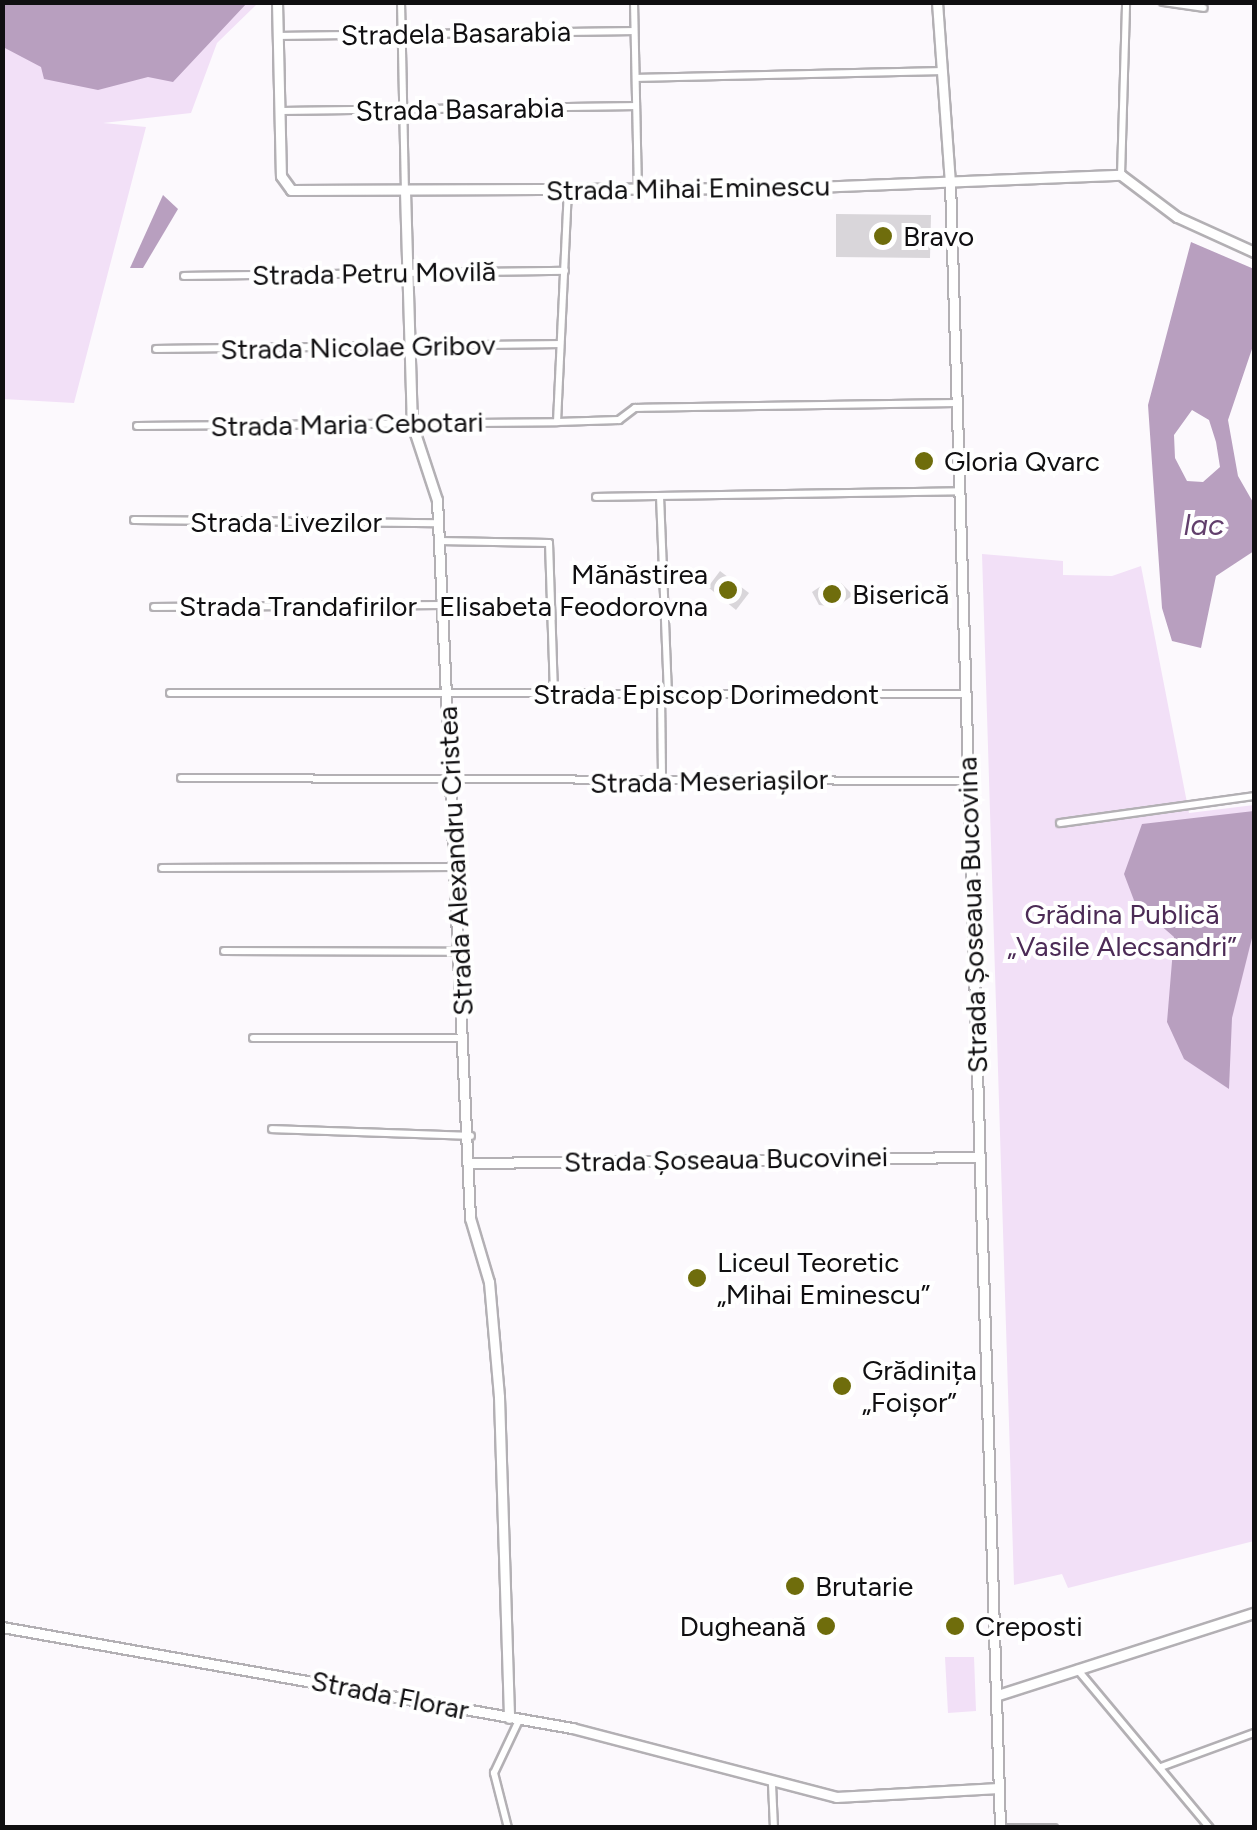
<!DOCTYPE html>
<html>
<head>
<meta charset="utf-8">
<style>
	body { margin:0 }
	#map { position:relative; width:1257px; height:1830px; overflow:hidden; background:#fcf9fd; font-family:Figtree,sans-serif }
	div>[style] { position:absolute }
	.green>* { inset:0; background:#f2e0f7 }
	.water>* { inset:0; background:#b89fbf }
	.building>* { inset:0; background:#d9d6da }
	.roads { filter:drop-shadow(2px 0 #b3b0b4) drop-shadow(-2px 0 #b3b0b4) drop-shadow(0 2px #b3b0b4) drop-shadow(0 -2px #b3b0b4) }
	.street>* { height:6px; margin:-3px; padding:0 3px; transform-origin:3px; border-radius:3px; background:#fff }
	.secondary>* { height:9px; margin:-4.5px; padding:0 4.5px; transform-origin:4.5px; border-radius:4.5px; background:#fff }
	.dots>* { width:28px; height:28px; translate:-50% -50%; box-sizing:border-box; border:5px solid #fff; border-radius:50% }
	span { translate:-50% -50%; white-space:nowrap; text-align:center; line-height:1.15; -webkit-text-stroke:8px #fff; paint-order:stroke }
	.street-label { font-size:28px; color:#100f11 }
	.poi-label { font-size:28px; color:#100f11 }
	.left { translate:0 -50%; text-align:left }
	.right { translate:-100% -50%; text-align:right }
	.park-label { font-size:28px; color:#4c2b56 }
	.water-label { font-size:30px; color:#623f6c; font-style:italic }
	.frame { position:absolute; inset:0; border:5px solid #100f11; pointer-events:none }
</style>
</head>
<body>
<div id="map">
	<div class="green">
		<div style="clip-path:polygon(2px 3px,258px 3px,217px 43px,191px 113px,103px 123px,146px 127px,74px 403px,3px 399px)"></div>
		<div style="clip-path:polygon(982px 554px,1063px 561px,1063px 575px,1112px 576px,1141px 566px,1189px 813px,1254px 805px,1254px 1541px,1068px 1588px,1062px 1574px,1014px 1585px)"></div>
		<div style="clip-path:polygon(945px 1657px,974px 1657px,976px 1711px,948px 1713px)"></div>
	</div>
	<div class="water">
		<div style="clip-path:polygon(3px 2px,247px 2px,247px 3px,173px 82px,148px 77px,98px 90px,44px 79px,41px 67px,3px 47px)"></div>
		<div style="clip-path:polygon(163px 195px,178px 209px,143px 268px,130px 268px)"></div>
		<div style="clip-path:polygon(evenodd,1191px 242px,1254px 269px,1254px 343px,1228px 420px,1238px 476px,1254px 504px,1254px 551px,1216px 576px,1201px 648px,1172px 641px,1162px 608px,1148px 405px,1191px 242px,1192px 410px,1209px 420px,1216px 442px,1220px 467px,1203px 482px,1187px 481px,1175px 458px,1174px 435px,1192px 410px)"></div>
		<div style="clip-path:polygon(1254px 811px,1254px 930px,1232px 1018px,1229px 1089px,1184px 1059px,1167px 1022px,1174px 937px,1135px 903px,1124px 874px,1142px 824px)"></div>
	</div>
	<div class="building">
		<div style="clip-path:polygon(836px 214px,931px 215px,930px 258px,836px 257px)"></div>
		<div style="clip-path:polygon(720px 571px,749px 593px,736px 610px,708px 587px)"></div>
		<div style="clip-path:polygon(827px 582px,841px 583px,853px 595px,837px 607px,819px 605px,812px 592px)"></div>
	</div>
	<div class="roads">
		<div class="street">
			<div style="left:401px;top:2px;width:189px;rotate:88.8deg"></div>
			<div style="left:634px;top:2px;width:188px;rotate:88.8deg"></div>
			<div style="left:1163px;top:2px;width:41px;rotate:8.3deg"></div>
			<div style="left:279px;top:36px;width:355px;rotate:-0.8deg"></div>
			<div style="left:636px;top:78px;width:305px;rotate:-1.3deg"></div>
			<div style="left:284px;top:111px;width:352px;rotate:-0.8deg"></div>
			<div style="left:1121px;top:175px;width:173px;rotate:-88.3deg"></div>
			<div style="left:184px;top:276px;width:381px;rotate:-0.8deg"></div>
			<div style="left:156px;top:349px;width:404px;rotate:-0.7deg"></div>
			<div style="left:557px;top:422px;width:232px;rotate:-87.3deg"></div>
			<div style="left:137px;top:426px;width:420px;rotate:-0.5deg"></div>
			<div style="left:557px;top:422px;width:62px;rotate:-1.8deg"></div>
			<div style="left:619px;top:420px;width:20px;rotate:-37deg"></div>
			<div style="left:635px;top:408px;width:321px;rotate:-0.9deg"></div>
			<div style="left:660px;top:496px;width:198px;rotate:87.7deg"></div>
			<div style="left:596px;top:497px;width:363px;rotate:-0.9deg"></div>
			<div style="left:134px;top:520px;width:304px;rotate:0.6deg"></div>
			<div style="left:439px;top:541px;width:110px;rotate:1deg"></div>
			<div style="left:549px;top:543px;width:151px;rotate:88.1deg"></div>
			<div style="left:154px;top:607px;width:287px;rotate:-0.4deg"></div>
			<div style="left:170px;top:693px;width:795px;rotate:0.07deg"></div>
			<div style="left:661px;top:694px;width:83px;rotate:89.3deg"></div>
			<div style="left:181px;top:778px;width:787px;rotate:0.22deg"></div>
			<div style="left:1060px;top:823px;width:196px;rotate:-7.9deg"></div>
			<div style="left:162px;top:868px;width:292px;rotate:-0.2deg"></div>
			<div style="left:224px;top:951px;width:233px;rotate:0.2deg"></div>
			<div style="left:253px;top:1038px;width:211px"></div>
			<div style="left:272px;top:1129px;width:199px;rotate:2deg"></div>
			<div style="left:1077px;top:1669px;width:207px;rotate:50.1deg"></div>
			<div style="left:1161px;top:1767px;width:99px;rotate:-20.1deg"></div>
			<div style="left:772px;top:1784px;width:44px;rotate:87.4deg"></div>
			<div style="left:508px;top:1828px;width:57px;rotate:-104.3deg"></div>
			<div style="left:494px;top:1773px;width:59px;rotate:-64.7deg"></div>
			<div style="left:1009px;top:1828px;width:45px"></div>
		</div>
		<div class="secondary">
			<div style="left:277px;top:2px;width:174px;rotate:88.7deg"></div>
			<div style="left:281px;top:176px;width:17px;rotate:54deg"></div>
			<div style="left:291px;top:190px;width:500px;rotate:-0.23deg"></div>
			<div style="left:791px;top:188px;width:330px;rotate:-2.3deg"></div>
			<div style="left:1121px;top:175px;width:70px;rotate:36.9deg"></div>
			<div style="left:1177px;top:217px;width:85px;rotate:24.4deg"></div>
			<div style="left:937px;top:2px;width:180px;rotate:85.9deg"></div>
			<div style="left:950px;top:182px;width:1647px;rotate:88.26deg"></div>
			<div style="left:405px;top:191px;width:233px;rotate:88.3deg"></div>
			<div style="left:412px;top:424px;width:80px;rotate:71.8deg"></div>
			<div style="left:437px;top:500px;width:719px;rotate:87.37deg"></div>
			<div style="left:470px;top:1218px;width:67px;rotate:73.5deg"></div>
			<div style="left:489px;top:1282px;width:115px;rotate:85deg"></div>
			<div style="left:499px;top:1397px;width:321px;rotate:88.2deg"></div>
			<div style="left:472px;top:1163px;width:507px;rotate:-0.68deg"></div>
			<div style="left:2px;top:1627px;width:579px;rotate:10.05deg"></div>
			<div style="left:572px;top:1728px;width:273px;rotate:14.6deg"></div>
			<div style="left:836px;top:1797px;width:163px;rotate:-3.2deg"></div>
			<div style="left:998px;top:1695px;width:269px;rotate:-17.8deg"></div>
		</div>
	</div>
	<div class="dots">
		<div style="left:883px;top:236px;background:#6f6d0c"></div>
		<div style="left:924px;top:461px;background:#6f6d0c"></div>
		<div style="left:728px;top:590px;background:#6f6d0c"></div>
		<div style="left:832px;top:594px;background:#6f6d0c"></div>
		<div style="left:697px;top:1278px;background:#6f6d0c"></div>
		<div style="left:842px;top:1386px;background:#6f6d0c"></div>
		<div style="left:795px;top:1586px;background:#6f6d0c"></div>
		<div style="left:826px;top:1626px;background:#6f6d0c"></div>
		<div style="left:955px;top:1626px;background:#6f6d0c"></div>
	</div>
	<div class="street-label">
		<span style="left:456px;top:33px;rotate:-1deg">Stradela Basarabia</span>
		<span style="left:460px;top:109px;rotate:-1deg">Strada Basarabia</span>
		<span style="left:688px;top:188px;rotate:-1deg">Strada Mihai Eminescu</span>
		<span style="left:374px;top:273px;rotate:-1deg">Strada Petru Movilă</span>
		<span style="left:358px;top:347px;rotate:-1deg">Strada Nicolae Gribov</span>
		<span style="left:347px;top:424px;rotate:-1deg">Strada Maria Cebotari</span>
		<span style="left:286px;top:522px">Strada Livezilor</span>
		<span style="left:298px;top:606px">Strada Trandafirilor</span>
		<span style="left:706px;top:694px">Strada Episcop Dorimedont</span>
		<span style="left:709px;top:781px;rotate:-1deg">Strada Meseriașilor</span>
		<span style="left:455px;top:861px;rotate:-93deg">Strada Alexandru Cristea</span>
		<span style="left:972px;top:915px;rotate:-92deg">Strada Șoseaua Bucovina</span>
		<span style="left:726px;top:1159px;rotate:-1deg">Strada Șoseaua Bucovinei</span>
		<span style="left:390px;top:1695px;rotate:11deg">Strada Florar</span>
	</div>
	<div class="poi-label">
		<span class="left" style="left:903px;top:236px">Bravo</span>
		<span class="left" style="left:944px;top:461px">Gloria Qvarc</span>
		<span class="right" style="left:708px;top:590px">Mănăstirea<br>Elisabeta Feodorovna</span>
		<span class="left" style="left:852px;top:594px">Biserică</span>
		<span class="left" style="left:717px;top:1278px">Liceul Teoretic<br>„Mihai Eminescu”</span>
		<span class="left" style="left:862px;top:1386px">Grădinița<br>„Foișor”</span>
		<span class="left" style="left:815px;top:1586px">Brutarie</span>
		<span class="right" style="left:806px;top:1626px">Dugheană</span>
		<span class="left" style="left:975px;top:1626px">Creposti</span>
	</div>
	<div class="park-label">
		<span style="left:1122px;top:930px">Grădina Publică<br>„Vasile Alecsandri”</span>
	</div>
	<div class="water-label">
		<span style="left:1204px;top:525px">lac</span>
	</div>
	<div class="frame"></div>
</div>
</body>
</html>
